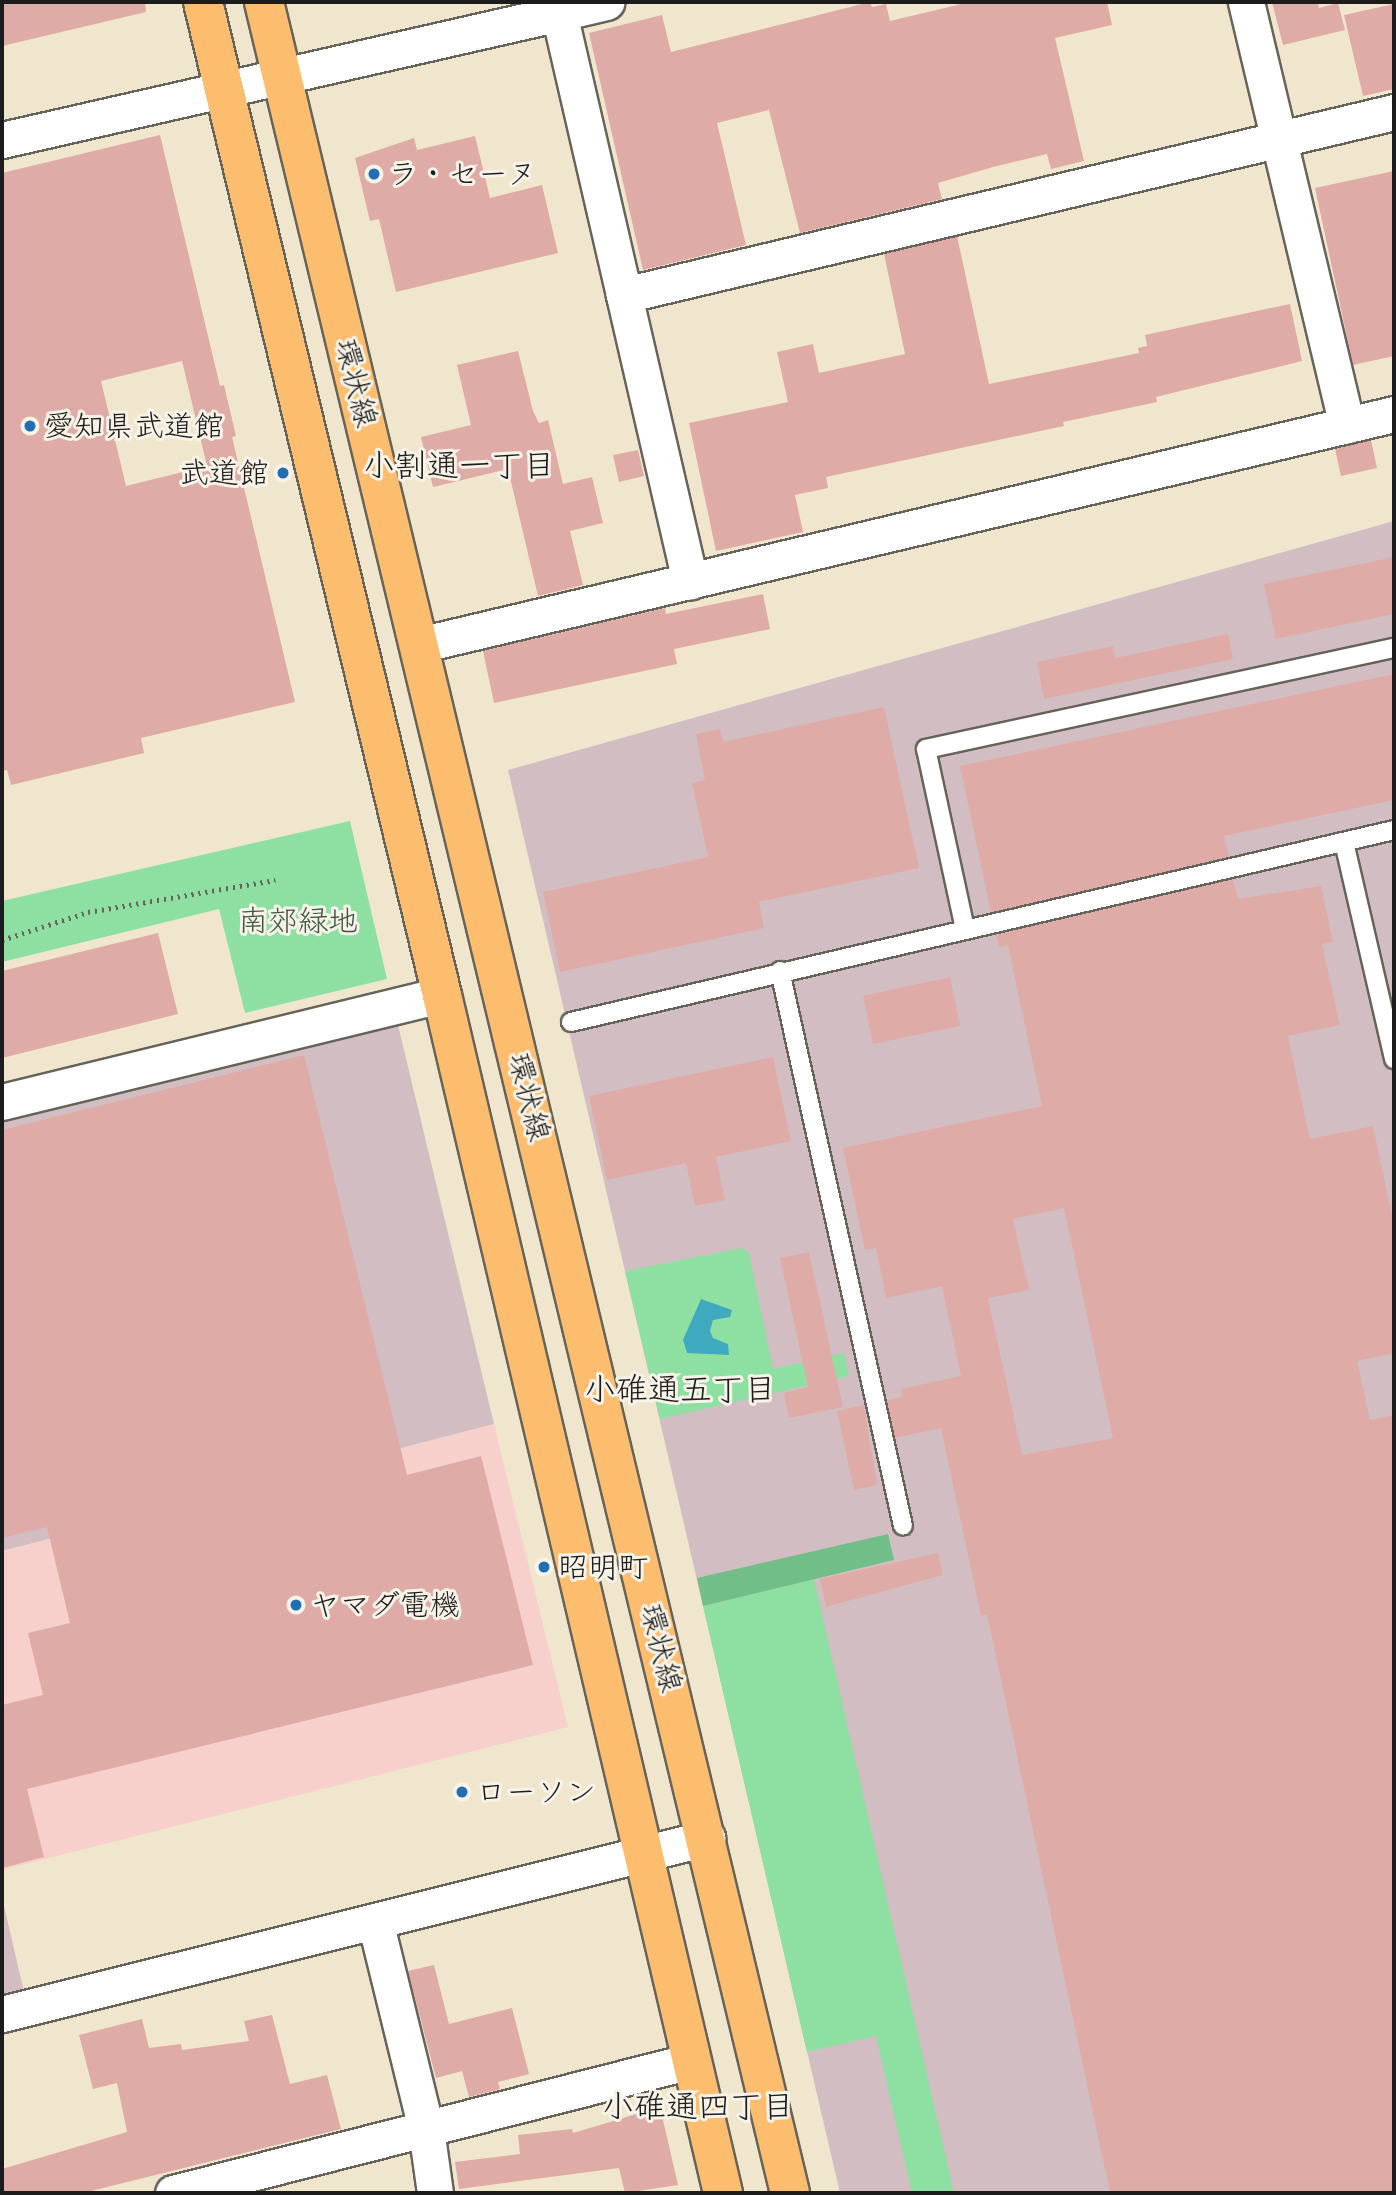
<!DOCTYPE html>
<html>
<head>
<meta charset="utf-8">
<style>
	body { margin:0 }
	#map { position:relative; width:1396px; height:2195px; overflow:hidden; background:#f0e6cd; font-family:Caveat,"Klee One",sans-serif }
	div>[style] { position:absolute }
	.built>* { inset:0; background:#f7d0cb }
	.industrial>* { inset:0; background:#d2bec2 }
	.green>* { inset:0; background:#8de0a2 }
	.forest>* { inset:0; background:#72be88 }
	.water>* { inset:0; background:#3fa9bf }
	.building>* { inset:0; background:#dfaba6 }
	.path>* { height:4.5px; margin-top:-2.25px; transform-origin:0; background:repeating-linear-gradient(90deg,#66635a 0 2px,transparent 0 7px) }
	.roads { filter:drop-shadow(2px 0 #66635a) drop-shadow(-2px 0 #66635a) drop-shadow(0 2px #66635a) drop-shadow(0 -2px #66635a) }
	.service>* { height:18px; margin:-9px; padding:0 9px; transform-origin:9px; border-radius:9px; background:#fff }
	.minor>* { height:35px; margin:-17.5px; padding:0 17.5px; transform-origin:17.5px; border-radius:17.5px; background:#fff }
	.primary>* { height:38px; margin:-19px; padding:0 19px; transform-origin:19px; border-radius:19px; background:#fcbd6f }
	.dots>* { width:19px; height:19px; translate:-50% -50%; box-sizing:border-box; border:4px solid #f7f3e8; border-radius:50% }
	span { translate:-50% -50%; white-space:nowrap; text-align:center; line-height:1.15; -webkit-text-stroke:6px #f7f3e8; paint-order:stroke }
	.poi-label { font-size:30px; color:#1c1c1c }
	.left { translate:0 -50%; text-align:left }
	.right { translate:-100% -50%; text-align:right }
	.street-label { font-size:30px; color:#1c1c1c }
	.park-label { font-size:30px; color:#3e5744 }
	.neighbourhood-label { font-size:32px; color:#1c1c1c }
	.frame { position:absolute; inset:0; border:4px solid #1c1c1c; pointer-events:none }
</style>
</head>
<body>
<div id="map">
	<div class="built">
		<div style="clip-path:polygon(494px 1424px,568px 1727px,2px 1870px,2px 1551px)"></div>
	</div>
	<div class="industrial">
		<div style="clip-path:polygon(1394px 521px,1394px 2193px,840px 2193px,508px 770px)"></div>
		<div style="clip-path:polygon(397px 1021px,494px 1424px,2px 1551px,2px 1117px)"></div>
		<div style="clip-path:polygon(2px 1897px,24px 1992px,2px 1997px)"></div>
	</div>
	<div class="green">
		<div style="clip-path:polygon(350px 821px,387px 979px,245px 1013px,219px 909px,2px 962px,2px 901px)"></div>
		<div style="clip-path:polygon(742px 1248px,749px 1253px,773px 1369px,844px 1353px,849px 1376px,660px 1419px,625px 1271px)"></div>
		<div style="clip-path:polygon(814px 1579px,954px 2193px,912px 2193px,876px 2036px,807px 2052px,703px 1606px)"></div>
	</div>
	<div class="forest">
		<div style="clip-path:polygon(888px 1534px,894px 1560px,703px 1606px,697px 1578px)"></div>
	</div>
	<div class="water">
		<div style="clip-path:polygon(701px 1299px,732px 1310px,730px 1317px,713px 1320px,710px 1331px,713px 1338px,728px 1344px,729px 1355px,687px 1353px,683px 1340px)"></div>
	</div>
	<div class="building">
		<div style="clip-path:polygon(2px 2px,145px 2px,146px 12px,2px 46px)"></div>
		<div style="clip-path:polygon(870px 2px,872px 7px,886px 4px,890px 21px,970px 2px,1107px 2px,1112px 25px,1055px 38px,1084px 161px,1051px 169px,1047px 154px,993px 167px,938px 183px,942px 199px,800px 233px,769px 110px,717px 123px,746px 245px,643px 270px,589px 33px,662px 15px,671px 52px)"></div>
		<div style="clip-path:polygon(1272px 2px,1318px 2px,1319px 8px,1338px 3px,1345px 30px,1283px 45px)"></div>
		<div style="clip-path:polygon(1394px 4px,1394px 89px,1363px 96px,1344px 15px)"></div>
		<div style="clip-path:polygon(evenodd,160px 135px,220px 386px,224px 385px,236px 436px,232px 437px,295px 702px,141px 738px,144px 753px,11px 785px,7px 770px,2px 771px,2px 173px,160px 135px,182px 361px,207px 466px,126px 486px,101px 381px,182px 361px)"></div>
		<div style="clip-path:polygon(475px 136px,490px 198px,542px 185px,558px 253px,396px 292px,379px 219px,370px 221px,355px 158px,414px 138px,417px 150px)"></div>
		<div style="clip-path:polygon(1394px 171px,1394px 356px,1353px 365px,1315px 188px)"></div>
		<div style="clip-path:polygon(957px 236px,989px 384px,1139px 353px,1138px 348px,1147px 346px,1145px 335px,1290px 304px,1302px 361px,1156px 397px,1157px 402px,1063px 422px,1064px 426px,826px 477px,828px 488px,795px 495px,803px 532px,716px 551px,689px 423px,788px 402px,777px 352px,813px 344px,819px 373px,905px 354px,884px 254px)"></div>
		<div style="clip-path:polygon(518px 351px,533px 411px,539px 423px,548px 420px,563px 484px,592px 477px,603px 523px,570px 531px,583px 585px,538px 596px,508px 469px,433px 487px,421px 437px,471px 425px,457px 365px)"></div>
		<div style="clip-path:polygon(1371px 440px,1377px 468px,1341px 476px,1335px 449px)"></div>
		<div style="clip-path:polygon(638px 450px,644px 476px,619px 482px,613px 455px)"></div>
		<div style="clip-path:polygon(1394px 557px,1394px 614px,1276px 639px,1264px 584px)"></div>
		<div style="clip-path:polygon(763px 594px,770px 629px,674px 649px,677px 664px,494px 703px,483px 651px,665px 608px,666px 614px)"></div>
		<div style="clip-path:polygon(1228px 634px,1233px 659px,1044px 699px,1037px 662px,1113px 646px,1115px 658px)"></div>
		<div style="clip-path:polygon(1394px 674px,1394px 800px,1224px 836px,1229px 857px,991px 912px,960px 766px)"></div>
		<div style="clip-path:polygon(884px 707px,919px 868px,759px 902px,764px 928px,560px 972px,543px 892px,708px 857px,692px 783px,705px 780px,696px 734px,720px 729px,723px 742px)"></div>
		<div style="clip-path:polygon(evenodd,1233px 879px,1238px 899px,1321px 886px,1333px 942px,1322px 944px,1340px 1025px,1288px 1036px,1310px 1139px,1373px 1126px,1394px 1225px,1394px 1353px,1357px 1361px,1370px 1420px,1394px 1415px,1394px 2193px,1110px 2193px,987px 1614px,981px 1616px,941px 1428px,895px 1438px,887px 1400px,902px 1397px,901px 1389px,961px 1376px,942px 1286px,886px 1298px,876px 1248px,865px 1250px,843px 1148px,1042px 1106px,1008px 945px,999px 947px,996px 935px,1233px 879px,1064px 1208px,1113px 1438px,1022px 1455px,988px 1298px,1029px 1290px,1013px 1219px,1064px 1208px)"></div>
		<div style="clip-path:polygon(158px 933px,178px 1014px,2px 1058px,2px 971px)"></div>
		<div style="clip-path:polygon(950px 977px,960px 1026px,873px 1044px,863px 996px)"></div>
		<div style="clip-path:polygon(304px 1055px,407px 1475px,481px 1456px,533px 1665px,27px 1789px,44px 1857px,2px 1868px,2px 1705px,43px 1695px,28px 1633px,70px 1623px,47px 1527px,2px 1538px,2px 1130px)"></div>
		<div style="clip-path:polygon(773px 1057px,791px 1141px,716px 1157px,725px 1200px,695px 1206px,686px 1163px,607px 1180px,589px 1096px)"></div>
		<div style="clip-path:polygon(809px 1252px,843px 1407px,789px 1418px,784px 1393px,808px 1387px,780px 1258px)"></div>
		<div style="clip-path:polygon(864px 1405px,877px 1485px,854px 1490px,837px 1411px)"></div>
		<div style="clip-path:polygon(938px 1553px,943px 1575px,826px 1607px,820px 1579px)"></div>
		<div style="clip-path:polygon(434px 1965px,449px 2024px,512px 2008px,529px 2074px,498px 2082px,500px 2089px,469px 2097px,462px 2071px,436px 2078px,408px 1971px)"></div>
		<div style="clip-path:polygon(272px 2015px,290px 2084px,327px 2075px,341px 2129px,83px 2193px,2px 2193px,2px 2169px,127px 2132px,117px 2083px,93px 2089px,79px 2035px,142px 2019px,149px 2048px,181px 2044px,182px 2050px,249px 2041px,244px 2021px)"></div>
		<div style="clip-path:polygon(660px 2107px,678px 2185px,625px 2193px,619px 2168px,459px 2189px,455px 2162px,520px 2154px,518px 2135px,572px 2129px,573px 2133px)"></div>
	</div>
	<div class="path">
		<div style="left:2px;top:940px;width:90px;rotate:-18deg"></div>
		<div style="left:88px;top:912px;width:190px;rotate:-9.7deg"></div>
	</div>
	<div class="roads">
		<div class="service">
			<div style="left:1344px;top:842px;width:223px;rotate:77deg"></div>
			<div style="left:965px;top:929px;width:184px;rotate:-102.2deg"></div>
			<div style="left:926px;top:749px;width:479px;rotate:-12.2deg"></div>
			<div style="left:780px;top:971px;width:568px;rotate:77.5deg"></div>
			<div style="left:571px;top:1022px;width:845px;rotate:-13.13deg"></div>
		</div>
		<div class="minor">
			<div style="left:548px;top:2px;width:13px;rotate:77deg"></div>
			<div style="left:551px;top:15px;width:57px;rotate:-13.3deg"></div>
			<div style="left:1246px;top:2px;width:435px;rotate:76.6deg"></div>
			<div style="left:559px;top:13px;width:289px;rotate:77deg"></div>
			<div style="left:624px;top:295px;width:791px;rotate:-13.37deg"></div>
			<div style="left:2px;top:140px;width:563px;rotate:-12.83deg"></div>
			<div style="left:624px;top:295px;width:294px;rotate:77deg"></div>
			<div style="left:419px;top:645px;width:1002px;rotate:-13.33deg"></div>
			<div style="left:2px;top:1102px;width:453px;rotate:-13.7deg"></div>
			<div style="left:375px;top:1921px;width:214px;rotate:76.2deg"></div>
			<div style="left:426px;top:2129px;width:65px;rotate:82deg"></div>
			<div style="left:2px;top:2014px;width:727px;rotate:-14.02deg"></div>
			<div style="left:173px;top:2193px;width:535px;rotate:-14.3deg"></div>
		</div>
		<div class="primary">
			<div style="left:203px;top:2px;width:1021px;rotate:76.47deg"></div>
			<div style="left:442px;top:995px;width:1231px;rotate:76.8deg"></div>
			<div style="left:264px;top:2px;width:2253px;rotate:76.5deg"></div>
		</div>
	</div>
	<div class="dots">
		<div style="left:374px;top:174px;background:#1f6fb2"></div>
		<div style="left:30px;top:426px;background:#1f6fb2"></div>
		<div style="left:283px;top:473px;background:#1f6fb2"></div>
		<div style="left:544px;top:1567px;background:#1f6fb2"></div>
		<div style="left:296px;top:1605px;background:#1f6fb2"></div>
		<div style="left:462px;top:1792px;background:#1f6fb2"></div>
	</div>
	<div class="poi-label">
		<span class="left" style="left:388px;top:174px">ラ・セーヌ</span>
		<span class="left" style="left:44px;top:426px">愛知県武道館</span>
		<span class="right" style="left:269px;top:473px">武道館</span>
		<span class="left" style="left:558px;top:1567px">昭明町</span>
		<span class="left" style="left:310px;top:1605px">ヤマダ電機</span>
		<span class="left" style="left:476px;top:1792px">ローソン</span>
	</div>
	<div class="street-label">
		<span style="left:356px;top:383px;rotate:76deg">環状線</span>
		<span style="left:529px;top:1097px;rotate:76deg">環状線</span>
		<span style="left:661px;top:1648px;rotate:76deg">環状線</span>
	</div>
	<div class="park-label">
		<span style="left:298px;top:921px">南郊緑地</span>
	</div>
	<div class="neighbourhood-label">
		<span style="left:459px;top:466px">小割通一丁目</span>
		<span style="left:680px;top:1390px">小碓通五丁目</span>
		<span style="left:698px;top:2107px">小碓通四丁目</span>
	</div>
	<div class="frame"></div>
</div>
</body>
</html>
